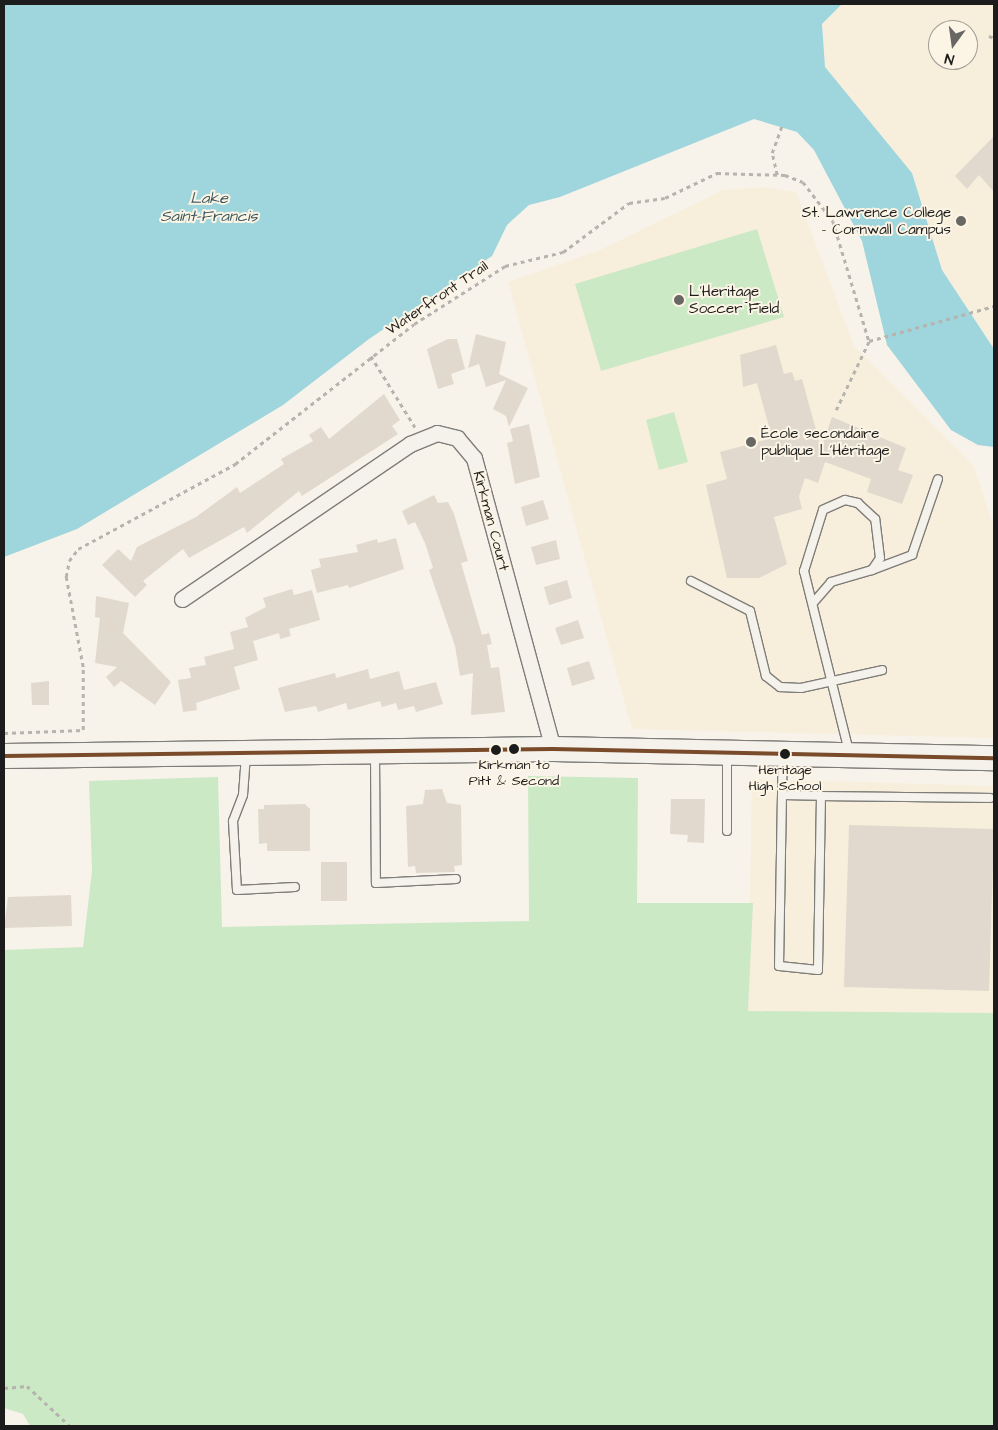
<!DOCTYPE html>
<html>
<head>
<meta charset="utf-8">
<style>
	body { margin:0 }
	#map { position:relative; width:998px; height:1430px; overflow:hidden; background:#f7f3ea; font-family:"Architects Daughter",sans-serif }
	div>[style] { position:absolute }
	.built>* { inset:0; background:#f8eedc }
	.green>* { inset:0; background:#cbe9c5 }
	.water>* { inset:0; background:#9fd5dc }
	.building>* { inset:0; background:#e1d9cd }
	.path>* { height:2.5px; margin-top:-1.25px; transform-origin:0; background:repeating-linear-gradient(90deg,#b6b4af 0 4px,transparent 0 8px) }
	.roads { filter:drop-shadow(1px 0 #7f7d79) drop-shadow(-1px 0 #7f7d79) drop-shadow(0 1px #7f7d79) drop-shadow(0 -1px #7f7d79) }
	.service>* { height:8px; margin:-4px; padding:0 4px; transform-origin:4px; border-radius:4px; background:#f5f2ec }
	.minor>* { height:15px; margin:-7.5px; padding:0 7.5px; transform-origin:7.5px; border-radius:7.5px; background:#f5f2ec }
	.primary>* { height:24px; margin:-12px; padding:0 12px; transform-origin:12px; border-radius:12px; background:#f5f2ec }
	.bus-1>* { height:4px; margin:-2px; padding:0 2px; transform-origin:2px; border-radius:2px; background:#7a4b2a }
	.dots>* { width:14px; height:14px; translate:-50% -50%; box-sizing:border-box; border:2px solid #fcf5e5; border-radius:50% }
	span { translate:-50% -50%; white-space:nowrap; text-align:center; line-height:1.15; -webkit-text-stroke:4px #fcf5e5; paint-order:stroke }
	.bus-label { font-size:14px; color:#1c1c1c }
	.poi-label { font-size:15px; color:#1c1c1c }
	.right { translate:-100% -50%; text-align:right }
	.left { translate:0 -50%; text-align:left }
	.street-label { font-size:15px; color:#1c1c1c }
	.water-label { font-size:16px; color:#3d585d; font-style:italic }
	.frame { position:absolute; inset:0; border:5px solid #1c1c1c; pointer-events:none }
	.north { position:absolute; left:928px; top:20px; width:50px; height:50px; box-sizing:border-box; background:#fcf5e5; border:1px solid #a29e95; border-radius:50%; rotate:194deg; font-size:14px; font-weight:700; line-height:20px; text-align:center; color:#1c1c1c }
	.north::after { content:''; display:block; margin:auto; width:18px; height:22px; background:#696764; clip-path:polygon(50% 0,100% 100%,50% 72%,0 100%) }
</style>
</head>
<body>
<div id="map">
	<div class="built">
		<div style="clip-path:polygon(evenodd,842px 4px,994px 4px,994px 349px,942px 270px,912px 173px,825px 67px,822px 24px,842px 4px,938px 30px,968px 30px,968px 60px,938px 60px,938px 30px)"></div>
		<div style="clip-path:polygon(762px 187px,796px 192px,854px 346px,974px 466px,994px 528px,994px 738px,632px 729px,508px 282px,600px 250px,723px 190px)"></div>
		<div style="clip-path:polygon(752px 779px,994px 786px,994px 1013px,748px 1011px)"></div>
	</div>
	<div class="green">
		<div style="clip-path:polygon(757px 229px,784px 317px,601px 371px,575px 284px)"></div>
		<div style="clip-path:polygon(674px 412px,688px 462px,659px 470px,646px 420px)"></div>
		<div style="clip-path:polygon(528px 776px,638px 778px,637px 903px,753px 903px,748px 1011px,994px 1013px,994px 1426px,30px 1426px,23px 1414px,4px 1408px,4px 950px,83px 947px,92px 871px,89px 781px,218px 777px,222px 927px,529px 921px)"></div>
	</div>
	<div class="water">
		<div style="clip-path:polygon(4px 4px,842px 4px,822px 24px,825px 67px,912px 173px,942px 270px,994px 349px,994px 447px,978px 445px,951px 430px,887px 345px,862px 241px,814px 150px,797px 132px,754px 119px,560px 197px,529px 205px,507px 225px,492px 256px,369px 339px,283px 405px,77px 529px,4px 557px)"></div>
	</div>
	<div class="building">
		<div style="clip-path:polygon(994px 136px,994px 192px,979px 175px,967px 189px,955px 176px)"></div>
		<div style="clip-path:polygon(476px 334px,506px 342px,499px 374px,528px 388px,509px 427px,506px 416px,493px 409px,506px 380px,486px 387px,479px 364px,468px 368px)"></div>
		<div style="clip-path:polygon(448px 339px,457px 339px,465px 369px,451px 374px,454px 384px,438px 389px,427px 349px)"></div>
		<div style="clip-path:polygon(776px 345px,784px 374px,792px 372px,795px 381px,802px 379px,821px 448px,832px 417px,906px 448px,898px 470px,913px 475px,902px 504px,867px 492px,871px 479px,825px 462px,818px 483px,805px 478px,799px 496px,802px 509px,774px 517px,787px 564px,759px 578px,727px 578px,706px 485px,727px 479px,720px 452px,772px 438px,757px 383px,743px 387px,740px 355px)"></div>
		<div style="clip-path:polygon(384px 394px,400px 420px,392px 426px,398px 434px,302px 496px,299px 491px,247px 533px,244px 527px,189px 558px,183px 549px,143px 581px,147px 585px,135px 597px,102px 565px,118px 549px,131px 561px,137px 547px,196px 517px,237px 487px,240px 493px,284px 464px,281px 459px,313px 441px,309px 435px,321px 427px,329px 439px)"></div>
		<div style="clip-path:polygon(529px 424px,540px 477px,515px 484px,507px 443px,513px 441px,510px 429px)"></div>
		<div style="clip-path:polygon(434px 495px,438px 503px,448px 502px,454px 514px,468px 561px,461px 563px,482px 635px,489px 633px,492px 644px,487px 645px,491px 668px,499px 667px,505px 712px,471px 715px,473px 673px,460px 676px,455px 646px,429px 570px,433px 568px,425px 543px,415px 522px,408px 525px,402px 511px)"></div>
		<div style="clip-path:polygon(543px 500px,549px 519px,526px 526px,521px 507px)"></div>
		<div style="clip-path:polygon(396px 538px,404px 569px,349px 588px,348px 585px,317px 593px,311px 570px,321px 567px,319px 559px,358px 552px,356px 545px,377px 539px,378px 543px)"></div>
		<div style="clip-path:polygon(556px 540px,560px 559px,536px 565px,531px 547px)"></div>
		<div style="clip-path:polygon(567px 580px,572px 598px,549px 605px,544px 587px)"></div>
		<div style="clip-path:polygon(292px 589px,294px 595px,312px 590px,320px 620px,289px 629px,291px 636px,280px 639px,279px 633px,253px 641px,258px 660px,234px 667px,240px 689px,196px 703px,197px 710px,183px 712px,178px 680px,191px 678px,189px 668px,206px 665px,204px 657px,234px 649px,230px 632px,248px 627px,245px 618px,266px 607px,263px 598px)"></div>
		<div style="clip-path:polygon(96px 596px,129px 603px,123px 633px,171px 682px,155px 705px,121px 681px,114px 687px,106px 677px,117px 667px,95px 663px,100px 618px,95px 617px)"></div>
		<div style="clip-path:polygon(578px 620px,584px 638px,561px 645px,555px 628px)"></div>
		<div style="clip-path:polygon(589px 661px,595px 679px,572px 686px,567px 668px)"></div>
		<div style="clip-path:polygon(368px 669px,370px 679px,399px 671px,404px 690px,436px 682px,443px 704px,416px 712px,414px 706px,398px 710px,396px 703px,382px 707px,380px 701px,348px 710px,346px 703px,318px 712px,316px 706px,285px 712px,278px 688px,335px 673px,336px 678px)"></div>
		<div style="clip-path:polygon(49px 681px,49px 705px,32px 705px,31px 683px)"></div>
		<div style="clip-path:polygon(442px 789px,447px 803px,461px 805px,462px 865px,454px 866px,455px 872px,416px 873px,415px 866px,408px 867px,406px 806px,423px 804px,425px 790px)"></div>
		<div style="clip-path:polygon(671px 799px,705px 799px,704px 843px,687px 842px,688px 835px,670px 834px)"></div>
		<div style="clip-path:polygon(305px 804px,310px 809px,310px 851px,267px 851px,267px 843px,259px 844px,258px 809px,264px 809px,264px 805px)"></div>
		<div style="clip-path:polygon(849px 825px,994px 829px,989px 991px,844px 987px)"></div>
		<div style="clip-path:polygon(321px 862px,347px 862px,347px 901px,321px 901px)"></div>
		<div style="clip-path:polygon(71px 895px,72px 926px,4px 928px,8px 897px)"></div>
	</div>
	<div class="path">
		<div style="left:989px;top:36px;width:5px;rotate:22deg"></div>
		<div style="left:777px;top:175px;width:23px;rotate:-103deg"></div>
		<div style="left:772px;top:153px;width:29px;rotate:-70deg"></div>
		<div style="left:869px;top:341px;width:130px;rotate:-15.6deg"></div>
		<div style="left:371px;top:356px;width:84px;rotate:58.2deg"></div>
		<div style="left:836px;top:410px;width:76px;rotate:-64.4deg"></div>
		<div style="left:4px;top:733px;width:79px;rotate:-2.2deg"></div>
		<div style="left:83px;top:730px;width:63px;rotate:-90deg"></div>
		<div style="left:83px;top:667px;width:92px;rotate:-100.7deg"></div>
		<div style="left:66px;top:577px;width:16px;rotate:-79deg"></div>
		<div style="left:69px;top:561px;width:15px;rotate:-53deg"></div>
		<div style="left:78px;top:549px;width:179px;rotate:-28.4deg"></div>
		<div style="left:235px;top:464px;width:227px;rotate:-38deg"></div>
		<div style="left:414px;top:324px;width:108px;rotate:-32.5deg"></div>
		<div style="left:505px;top:266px;width:60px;rotate:-13.6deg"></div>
		<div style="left:563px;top:252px;width:82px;rotate:-36.6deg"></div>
		<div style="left:629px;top:203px;width:36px;rotate:-8deg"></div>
		<div style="left:665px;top:198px;width:58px;rotate:-25.7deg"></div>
		<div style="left:717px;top:173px;width:68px;rotate:1.7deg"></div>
		<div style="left:785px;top:175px;width:19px;rotate:21deg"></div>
		<div style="left:803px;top:182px;width:49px;rotate:52.4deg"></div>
		<div style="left:833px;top:221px;width:125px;rotate:73.3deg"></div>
		<div style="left:4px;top:1388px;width:23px;rotate:-5deg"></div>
		<div style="left:27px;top:1386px;width:59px;rotate:42.9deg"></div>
	</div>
	<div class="roads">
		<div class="service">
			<div style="left:872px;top:570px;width:43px;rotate:-20.6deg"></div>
			<div style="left:912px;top:555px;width:80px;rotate:-71.1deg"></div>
			<div style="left:691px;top:581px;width:66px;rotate:27deg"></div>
			<div style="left:750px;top:611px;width:67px;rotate:76.2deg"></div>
			<div style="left:766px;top:676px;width:18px;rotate:38deg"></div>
			<div style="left:780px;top:687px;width:21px;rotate:3deg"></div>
			<div style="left:801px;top:688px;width:83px;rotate:-12.5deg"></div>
			<div style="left:813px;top:603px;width:28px;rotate:-49deg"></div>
			<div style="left:831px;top:582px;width:43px;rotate:-16.3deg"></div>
			<div style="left:872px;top:570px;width:14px;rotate:-56deg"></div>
			<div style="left:880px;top:558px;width:39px;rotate:-97deg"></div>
			<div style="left:875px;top:519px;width:23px;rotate:-137deg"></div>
			<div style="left:858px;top:503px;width:13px;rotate:-167deg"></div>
			<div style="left:845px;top:500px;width:24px;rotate:156deg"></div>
			<div style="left:823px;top:510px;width:64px;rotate:107.3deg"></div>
			<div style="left:804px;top:571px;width:186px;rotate:76deg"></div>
			<div style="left:375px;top:753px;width:130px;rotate:89.6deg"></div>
			<div style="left:376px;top:883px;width:80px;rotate:-2.9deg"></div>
			<div style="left:246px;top:755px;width:40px;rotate:94.3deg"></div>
			<div style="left:243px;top:795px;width:28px;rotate:111deg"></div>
			<div style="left:233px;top:821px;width:69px;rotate:86.7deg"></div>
			<div style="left:237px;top:890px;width:58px;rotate:-3deg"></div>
			<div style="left:727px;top:756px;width:75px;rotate:90deg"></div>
			<div style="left:782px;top:795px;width:39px;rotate:1deg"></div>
			<div style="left:821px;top:796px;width:174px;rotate:91deg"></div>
			<div style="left:818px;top:970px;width:39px;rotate:-174deg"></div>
			<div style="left:779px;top:966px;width:171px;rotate:-89deg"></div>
			<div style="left:782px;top:795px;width:39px;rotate:-89deg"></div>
			<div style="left:821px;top:796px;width:169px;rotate:0.7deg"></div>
		</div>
		<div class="minor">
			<div style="left:182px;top:599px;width:276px;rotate:-34.2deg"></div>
			<div style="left:410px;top:444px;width:29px;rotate:-22deg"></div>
			<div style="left:437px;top:433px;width:21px;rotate:14deg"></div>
			<div style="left:457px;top:438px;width:26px;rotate:50deg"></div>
			<div style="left:474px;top:458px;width:302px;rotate:74.8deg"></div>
		</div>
		<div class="primary">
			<div style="left:4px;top:756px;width:549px;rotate:-0.73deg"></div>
			<div style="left:553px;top:749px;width:441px;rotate:1.2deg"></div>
		</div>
	</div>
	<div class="bus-1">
		<div style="left:4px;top:756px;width:549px;rotate:-0.73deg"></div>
		<div style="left:553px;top:749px;width:441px;rotate:1.2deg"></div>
	</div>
	<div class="dots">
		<div style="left:961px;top:221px;background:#696764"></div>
		<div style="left:679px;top:300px;background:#696764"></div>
		<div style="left:751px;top:442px;background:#696764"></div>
		<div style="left:514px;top:749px;background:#1c1c1c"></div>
		<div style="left:496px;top:750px;background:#1c1c1c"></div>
		<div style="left:785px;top:754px;background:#1c1c1c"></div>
	</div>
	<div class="bus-label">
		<span style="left:514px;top:773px">Kirkman to<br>Pitt &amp; Second</span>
		<span style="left:785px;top:778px">Heritage<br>High School</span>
	</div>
	<div class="poi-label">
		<span class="right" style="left:951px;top:221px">St. Lawrence College<br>- Cornwall Campus</span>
		<span class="left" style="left:689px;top:300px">L'Heritage<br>Soccer Field</span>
		<span class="left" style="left:761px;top:442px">École secondaire<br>publique L'Héritage</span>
	</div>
	<div class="street-label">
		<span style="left:437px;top:298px;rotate:-34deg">Waterfront Trail</span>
		<span style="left:491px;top:521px;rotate:75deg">Kirkman Court</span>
	</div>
	<div class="water-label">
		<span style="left:209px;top:207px">Lake<br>Saint-Francis</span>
	</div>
	<div class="frame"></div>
	<div class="north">N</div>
</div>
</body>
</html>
